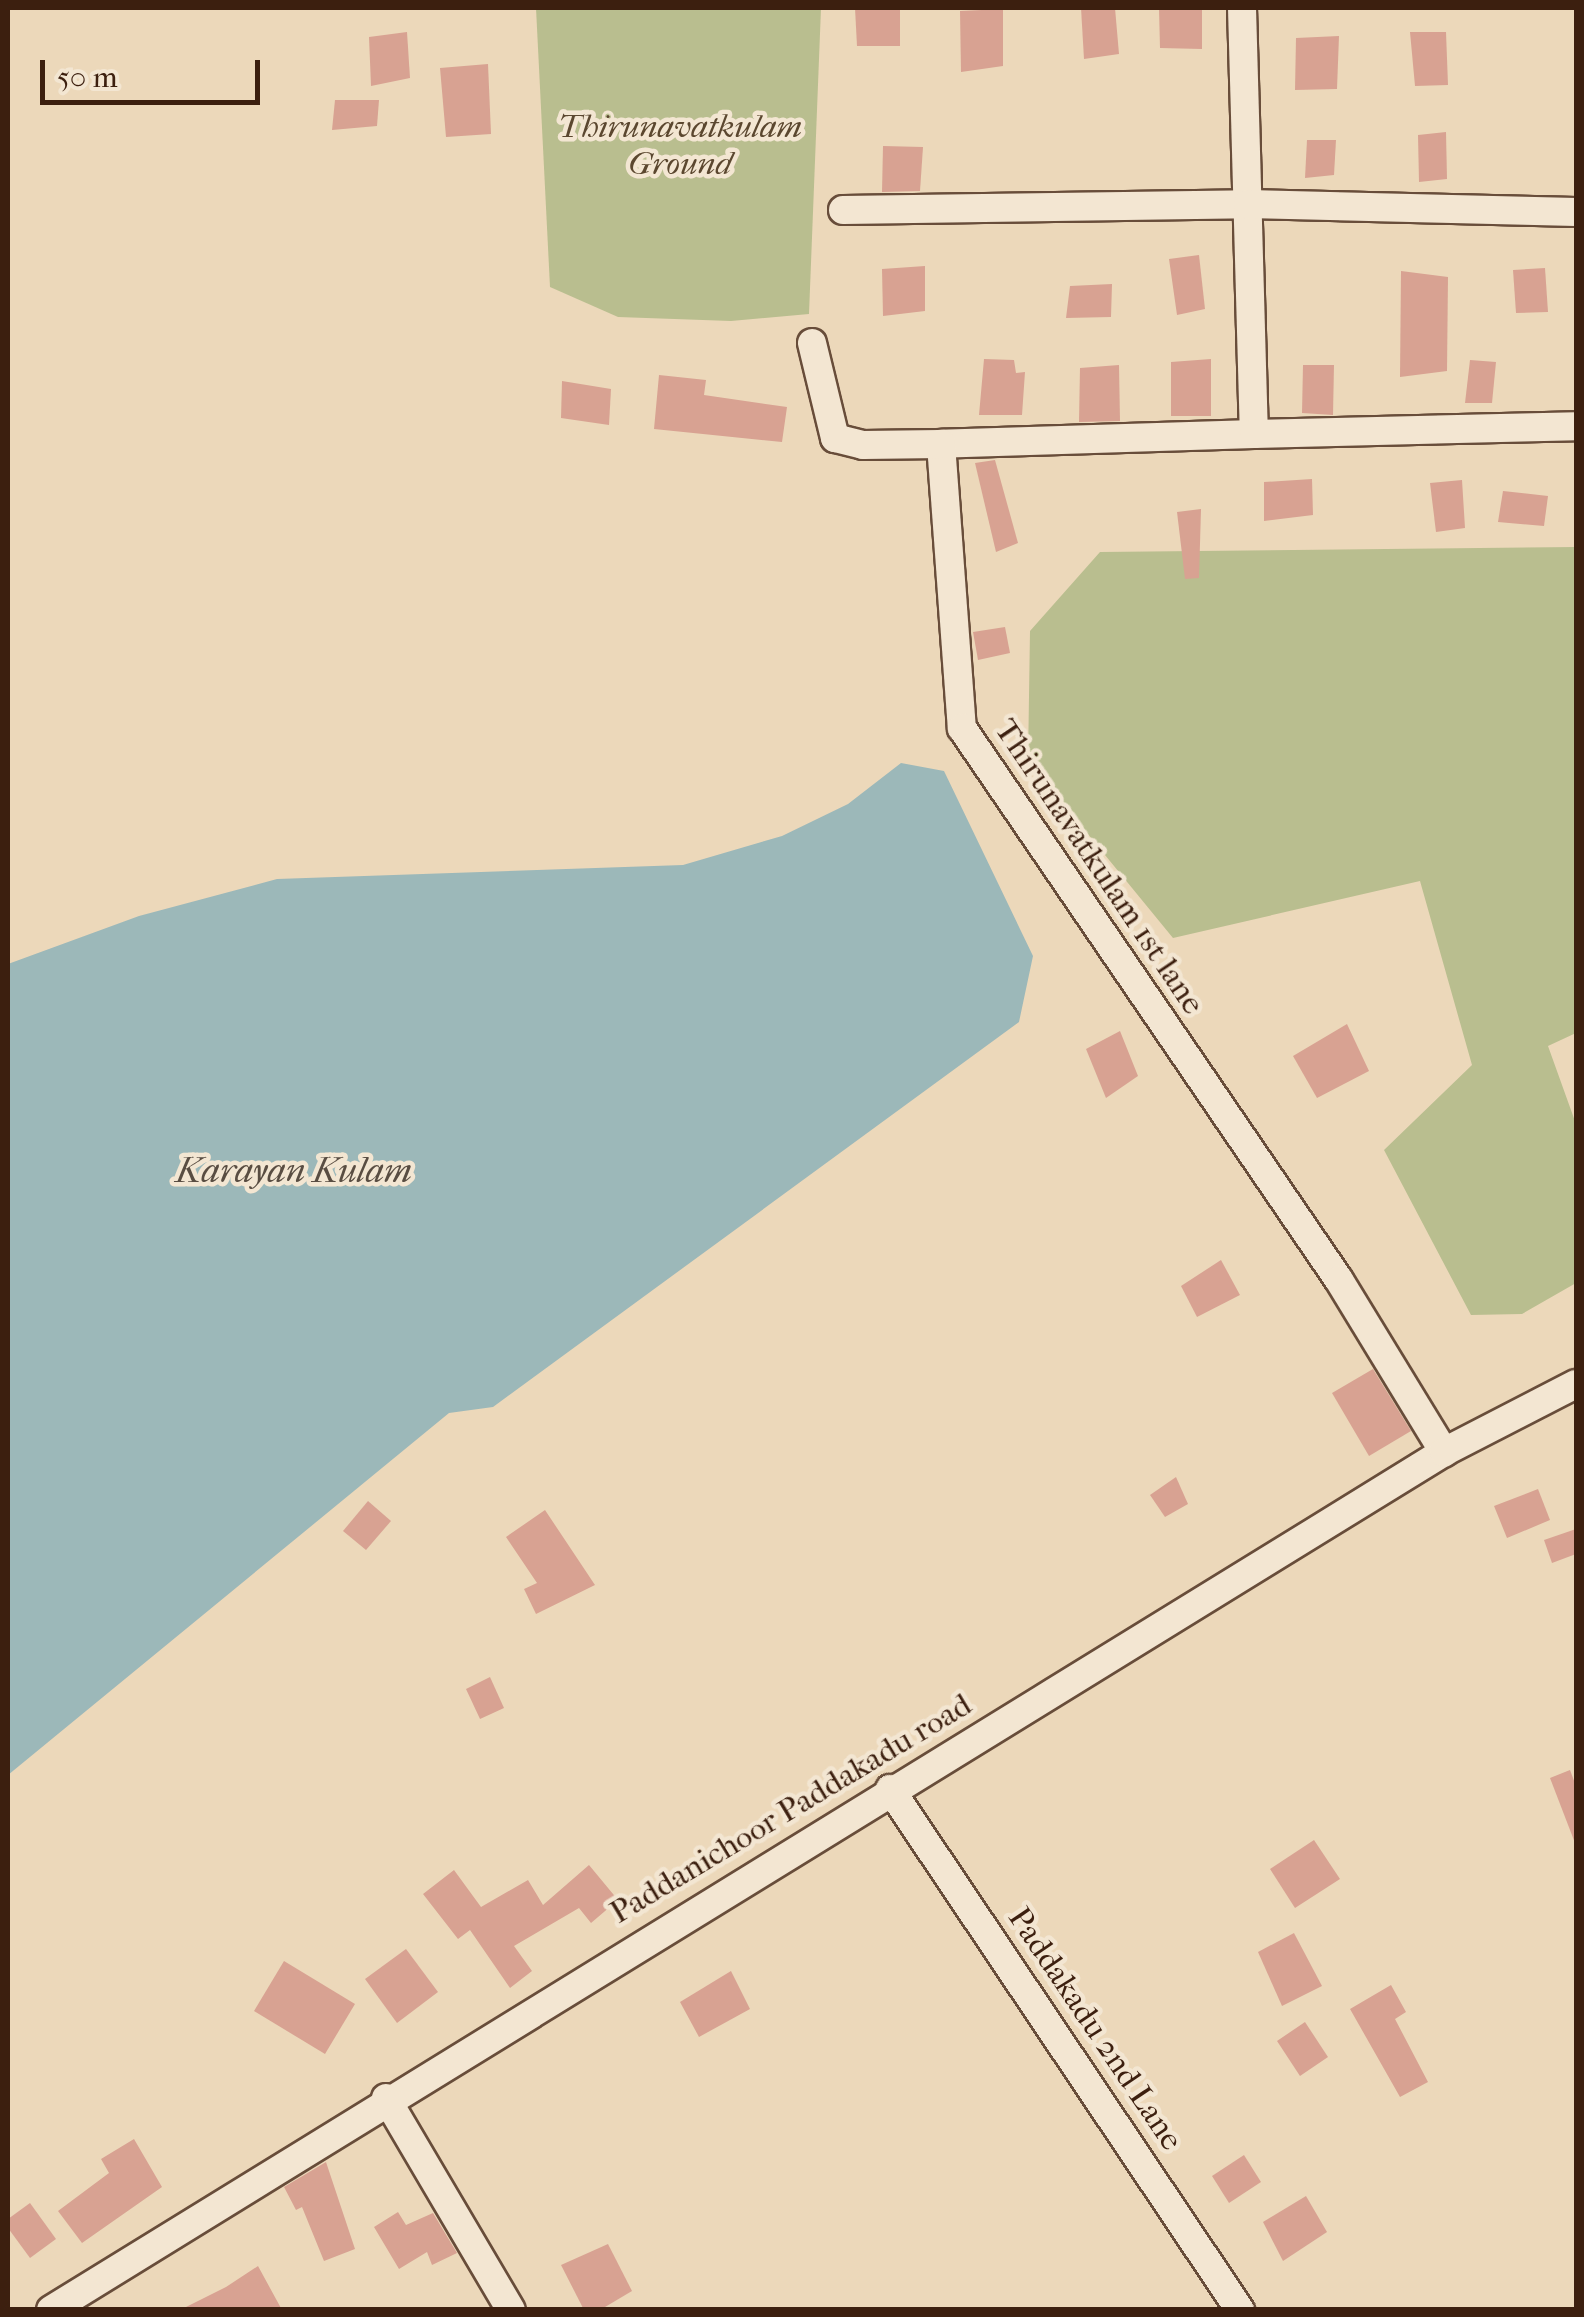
<!DOCTYPE html>
<html>
<head>
<meta charset="utf-8">
<style>
	body { margin:0 }
	#map { position:relative; width:1584px; height:2317px; overflow:hidden; background:#ecd8ba; font-family:"IM FELL French Canon",serif }
	div>[style] { position:absolute }
	.green>* { inset:0; background:#b9be8f }
	.water>* { inset:0; background:#9cb8b9 }
	.building>* { inset:0; background:#d8a292 }
	.roads { filter:drop-shadow(2px 0 #684d3a) drop-shadow(-2px 0 #684d3a) drop-shadow(0 2px #684d3a) drop-shadow(0 -2px #684d3a) }
	.street>* { height:28px; margin:-14px; padding:0 14px; transform-origin:14px; border-radius:14px; background:#f3e6d2 }
	span { translate:-50% -50%; white-space:nowrap; text-align:center; line-height:1.15; -webkit-text-stroke:9px #f3e6d2; paint-order:stroke }
	.park-label { font-size:32px; color:#5b472f; font-style:italic }
	.street-label { font-size:32px; color:#3c1f0f }
	.water-label { font-size:35px; color:#594d42; font-style:italic }
	.frame { position:absolute; inset:0; border:10px solid #3c1f0f; pointer-events:none }
	.scale { position:absolute; left:40px; top:60px; width:220px; height:45px; box-sizing:border-box; border:5px solid #3c1f0f; border-top:0; padding-left:12px; font-size:30px; line-height:35px; white-space:nowrap; color:#3c1f0f; -webkit-text-stroke:8px #f3e6d2; paint-order:stroke }
</style>
</head>
<body>
<div id="map">
	<div class="green">
		<div style="clip-path:polygon(536px 8px,821px 8px,809px 314px,731px 321px,618px 317px,550px 287px)"></div>
		<div style="clip-path:polygon(1576px 547px,1576px 1033px,1548px 1046px,1576px 1124px,1576px 1283px,1522px 1314px,1471px 1315px,1384px 1150px,1472px 1065px,1420px 881px,1173px 938px,1028px 761px,1030px 631px,1100px 552px)"></div>
	</div>
	<div class="water">
		<div style="clip-path:polygon(901px 763px,944px 771px,1033px 956px,1019px 1022px,493px 1407px,449px 1413px,8px 1775px,8px 964px,139px 916px,277px 879px,683px 865px,782px 836px,848px 804px)"></div>
	</div>
	<div class="building">
		<div style="clip-path:polygon(855px 8px,900px 8px,900px 46px,857px 46px)"></div>
		<div style="clip-path:polygon(1081px 8px,1115px 8px,1119px 54px,1084px 59px)"></div>
		<div style="clip-path:polygon(1159px 8px,1202px 8px,1202px 49px,1160px 48px)"></div>
		<div style="clip-path:polygon(1003px 9px,1003px 66px,961px 72px,960px 11px)"></div>
		<div style="clip-path:polygon(407px 32px,410px 78px,371px 86px,369px 37px)"></div>
		<div style="clip-path:polygon(1410px 32px,1446px 32px,1448px 85px,1415px 86px)"></div>
		<div style="clip-path:polygon(1339px 36px,1337px 89px,1295px 90px,1296px 38px)"></div>
		<div style="clip-path:polygon(488px 64px,491px 134px,446px 137px,440px 68px)"></div>
		<div style="clip-path:polygon(335px 100px,379px 100px,377px 126px,332px 130px)"></div>
		<div style="clip-path:polygon(1446px 132px,1447px 179px,1419px 182px,1418px 135px)"></div>
		<div style="clip-path:polygon(1307px 140px,1336px 140px,1334px 175px,1305px 178px)"></div>
		<div style="clip-path:polygon(883px 146px,923px 147px,920px 191px,882px 192px)"></div>
		<div style="clip-path:polygon(1199px 255px,1205px 309px,1177px 315px,1169px 259px)"></div>
		<div style="clip-path:polygon(925px 266px,925px 311px,883px 316px,882px 269px)"></div>
		<div style="clip-path:polygon(1545px 268px,1548px 312px,1516px 313px,1513px 270px)"></div>
		<div style="clip-path:polygon(1401px 271px,1448px 277px,1447px 371px,1400px 377px)"></div>
		<div style="clip-path:polygon(1112px 284px,1111px 317px,1066px 318px,1070px 286px)"></div>
		<div style="clip-path:polygon(984px 359px,1014px 360px,1016px 373px,1025px 372px,1022px 415px,979px 415px)"></div>
		<div style="clip-path:polygon(1211px 359px,1211px 416px,1171px 416px,1171px 362px)"></div>
		<div style="clip-path:polygon(1470px 360px,1496px 362px,1492px 403px,1465px 403px)"></div>
		<div style="clip-path:polygon(1119px 365px,1120px 421px,1079px 422px,1080px 368px)"></div>
		<div style="clip-path:polygon(1303px 365px,1334px 365px,1333px 415px,1302px 413px)"></div>
		<div style="clip-path:polygon(659px 375px,706px 380px,704px 395px,787px 407px,782px 442px,654px 429px)"></div>
		<div style="clip-path:polygon(562px 381px,611px 389px,609px 425px,561px 418px)"></div>
		<div style="clip-path:polygon(995px 460px,1018px 543px,996px 552px,975px 463px)"></div>
		<div style="clip-path:polygon(1312px 479px,1313px 515px,1264px 521px,1264px 482px)"></div>
		<div style="clip-path:polygon(1462px 480px,1465px 528px,1436px 532px,1430px 483px)"></div>
		<div style="clip-path:polygon(1503px 491px,1548px 496px,1544px 526px,1498px 522px)"></div>
		<div style="clip-path:polygon(1201px 509px,1199px 578px,1185px 579px,1177px 512px)"></div>
		<div style="clip-path:polygon(1005px 627px,1010px 653px,978px 660px,973px 632px)"></div>
		<div style="clip-path:polygon(1347px 1024px,1369px 1071px,1317px 1098px,1293px 1056px)"></div>
		<div style="clip-path:polygon(1120px 1031px,1138px 1076px,1106px 1098px,1086px 1049px)"></div>
		<div style="clip-path:polygon(1221px 1260px,1240px 1295px,1197px 1317px,1181px 1286px)"></div>
		<div style="clip-path:polygon(1373px 1369px,1411px 1431px,1369px 1456px,1332px 1393px)"></div>
		<div style="clip-path:polygon(1176px 1477px,1188px 1504px,1165px 1517px,1150px 1495px)"></div>
		<div style="clip-path:polygon(1538px 1489px,1550px 1520px,1507px 1538px,1494px 1506px)"></div>
		<div style="clip-path:polygon(368px 1501px,391px 1521px,366px 1550px,343px 1531px)"></div>
		<div style="clip-path:polygon(545px 1510px,595px 1585px,536px 1614px,524px 1589px,537px 1583px,506px 1537px)"></div>
		<div style="clip-path:polygon(1576px 1529px,1576px 1554px,1552px 1563px,1544px 1540px)"></div>
		<div style="clip-path:polygon(490px 1677px,504px 1708px,480px 1719px,466px 1689px)"></div>
		<div style="clip-path:polygon(1570px 1770px,1576px 1786px,1575px 1843px,1550px 1778px)"></div>
		<div style="clip-path:polygon(1314px 1840px,1340px 1879px,1295px 1908px,1270px 1869px)"></div>
		<div style="clip-path:polygon(589px 1865px,618px 1900px,591px 1923px,579px 1908px,514px 1946px,532px 1971px,510px 1988px,470px 1930px,458px 1939px,423px 1894px,454px 1870px,481px 1907px,528px 1880px,543px 1905px)"></div>
		<div style="clip-path:polygon(1294px 1933px,1322px 1986px,1282px 2006px,1258px 1952px)"></div>
		<div style="clip-path:polygon(406px 1949px,438px 1992px,397px 2023px,365px 1979px)"></div>
		<div style="clip-path:polygon(284px 1961px,355px 2004px,325px 2054px,254px 2011px)"></div>
		<div style="clip-path:polygon(731px 1971px,750px 2009px,699px 2037px,680px 2002px)"></div>
		<div style="clip-path:polygon(1391px 1985px,1406px 2012px,1395px 2019px,1428px 2082px,1400px 2097px,1350px 2009px)"></div>
		<div style="clip-path:polygon(1305px 2022px,1328px 2057px,1300px 2076px,1277px 2041px)"></div>
		<div style="clip-path:polygon(134px 2139px,162px 2187px,82px 2243px,58px 2211px,109px 2173px,101px 2159px)"></div>
		<div style="clip-path:polygon(1244px 2155px,1261px 2182px,1229px 2203px,1212px 2176px)"></div>
		<div style="clip-path:polygon(326px 2162px,355px 2249px,324px 2261px,302px 2207px,296px 2210px,284px 2187px)"></div>
		<div style="clip-path:polygon(1306px 2196px,1327px 2232px,1283px 2261px,1263px 2222px)"></div>
		<div style="clip-path:polygon(30px 2203px,56px 2239px,30px 2258px,8px 2228px,8px 2219px)"></div>
		<div style="clip-path:polygon(398px 2212px,406px 2225px,433px 2213px,457px 2253px,432px 2265px,427px 2252px,399px 2269px,374px 2227px)"></div>
		<div style="clip-path:polygon(608px 2244px,632px 2291px,600px 2310px,584px 2310px,561px 2265px)"></div>
		<div style="clip-path:polygon(258px 2266px,282px 2310px,180px 2310px,226px 2287px)"></div>
	</div>
	<div class="roads">
		<div class="street">
			<div style="left:1242px;top:8px;width:426px;rotate:88.4deg"></div>
			<div style="left:1254px;top:434px;width:313px;rotate:178.2deg"></div>
			<div style="left:941px;top:444px;width:285px;rotate:85.8deg"></div>
			<div style="left:962px;top:728px;width:668px;rotate:55.67deg"></div>
			<div style="left:1339px;top:1280px;width:202px;rotate:58.6deg"></div>
			<div style="left:843px;top:210px;width:405px;rotate:-0.8deg"></div>
			<div style="left:1248px;top:204px;width:328px;rotate:1.4deg"></div>
			<div style="left:812px;top:343px;width:98px;rotate:76.4deg"></div>
			<div style="left:835px;top:438px;width:29px;rotate:14deg"></div>
			<div style="left:863px;top:445px;width:78px;rotate:-0.7deg"></div>
			<div style="left:1254px;top:434px;width:322px;rotate:-1.4deg"></div>
			<div style="left:890px;top:1789px;width:628px;rotate:56.11deg"></div>
			<div style="left:386px;top:2098px;width:246px;rotate:59.5deg"></div>
			<div style="left:51px;top:2310px;width:1636px;rotate:-31.63deg"></div>
			<div style="left:1444px;top:1452px;width:148px;rotate:-27.3deg"></div>
		</div>
	</div>
	<div class="park-label">
		<span style="left:680px;top:146px">Thirunavatkulam<br>Ground</span>
	</div>
	<div class="street-label">
		<span style="left:1099px;top:867px;rotate:56deg">Thirunavatkulam 1st lane</span>
		<span style="left:791px;top:1809px;rotate:-31deg">Paddanichoor Paddakadu road</span>
		<span style="left:1095px;top:2029px;rotate:56deg">Paddakadu 2nd Lane</span>
	</div>
	<div class="water-label">
		<span style="left:294px;top:1171px">Karayan Kulam</span>
	</div>
	<div class="frame"></div>
	<div class="scale">50 m</div>
</div>
</body>
</html>
